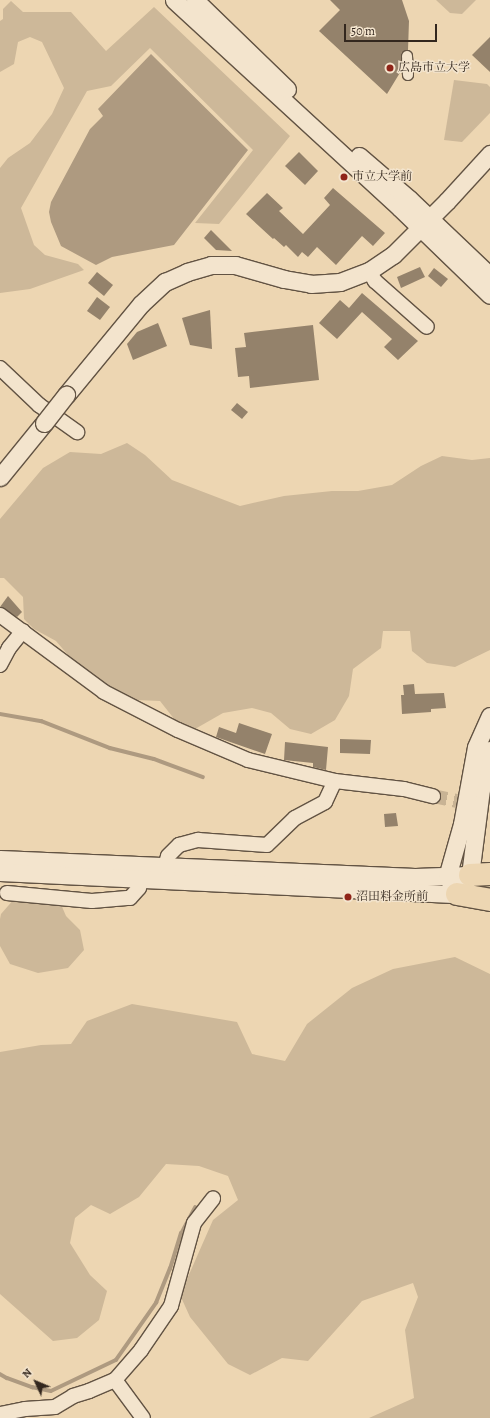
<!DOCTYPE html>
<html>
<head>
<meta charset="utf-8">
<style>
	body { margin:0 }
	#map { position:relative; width:490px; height:1418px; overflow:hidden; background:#edd6b2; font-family:Alegreya,"Noto Serif JP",serif }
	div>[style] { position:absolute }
	.green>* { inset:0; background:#cdb899 }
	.water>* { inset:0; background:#ae9a80 }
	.stream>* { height:3.5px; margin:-1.75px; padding:0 1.75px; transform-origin:1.75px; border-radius:1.75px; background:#ae9a80 }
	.building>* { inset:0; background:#94826b }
	.minor-tunnel>* { height:14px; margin-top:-7px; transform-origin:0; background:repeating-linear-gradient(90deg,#c8b394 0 14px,transparent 0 21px) }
	.roads { filter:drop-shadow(1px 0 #625343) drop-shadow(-1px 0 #625343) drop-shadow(0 1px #625343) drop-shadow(0 -1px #625343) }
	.pedestrian>* { height:10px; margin:-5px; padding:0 5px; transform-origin:5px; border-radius:5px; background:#f3e4cd }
	.minor>* { height:14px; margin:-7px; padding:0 7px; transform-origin:7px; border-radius:7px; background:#f3e4cd }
	.tertiary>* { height:17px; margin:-8.5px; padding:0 8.5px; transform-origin:8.5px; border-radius:8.5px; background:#f3e4cd }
	.motorway>* { height:22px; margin:-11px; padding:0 11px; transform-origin:11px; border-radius:11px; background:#edd6b2 }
	.bridges { filter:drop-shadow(1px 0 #625343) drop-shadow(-1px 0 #625343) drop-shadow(0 1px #625343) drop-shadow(0 -1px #625343) }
	.tertiary-bridge>* { height:17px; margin:-8.5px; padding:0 8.5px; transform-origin:8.5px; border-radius:8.5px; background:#f3e4cd }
	.dots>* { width:11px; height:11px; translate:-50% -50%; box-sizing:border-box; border:2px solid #f3e4cd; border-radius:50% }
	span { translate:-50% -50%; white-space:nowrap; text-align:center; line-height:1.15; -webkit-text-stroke:3px #f3e4cd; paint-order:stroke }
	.poi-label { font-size:12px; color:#33271e }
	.left { translate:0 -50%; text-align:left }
	.north { position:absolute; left:16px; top:1362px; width:40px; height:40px; -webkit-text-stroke:3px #f3e4cd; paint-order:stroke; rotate:314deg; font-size:11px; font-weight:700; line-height:16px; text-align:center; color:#33271e }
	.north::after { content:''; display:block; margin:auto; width:14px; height:18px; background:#33271e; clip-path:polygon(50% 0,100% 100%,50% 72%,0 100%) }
	.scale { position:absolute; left:344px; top:24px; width:93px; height:18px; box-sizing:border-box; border:2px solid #33271e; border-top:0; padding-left:5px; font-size:12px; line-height:14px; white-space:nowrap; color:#33271e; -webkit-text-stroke:3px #f3e4cd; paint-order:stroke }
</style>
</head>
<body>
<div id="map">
	<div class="green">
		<div style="clip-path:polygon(436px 0,476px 0,462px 14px,450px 13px)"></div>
		<div style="clip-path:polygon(11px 1px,23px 12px,71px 12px,106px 51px,154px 7px,290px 136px,219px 224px,195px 223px,253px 150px,150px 48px,111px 86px,87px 91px,21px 208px,34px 245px,45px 255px,78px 264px,84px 270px,30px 289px,0 293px,0 168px,8px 158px,30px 143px,52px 114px,64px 88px,42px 42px,30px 37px,18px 42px,14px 64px,0 72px,0 21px,3px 19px,3px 9px)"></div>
		<div style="clip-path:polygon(454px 80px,487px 84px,490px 87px,490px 113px,462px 142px,444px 140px)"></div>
		<div style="clip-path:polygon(127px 443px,145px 455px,172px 480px,240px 506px,284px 496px,332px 491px,358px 491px,392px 485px,421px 466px,442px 456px,472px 460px,490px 458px,490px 650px,455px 667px,427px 663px,412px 651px,410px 631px,383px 631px,381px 648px,353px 669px,349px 696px,335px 720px,311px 734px,290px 729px,271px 713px,252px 708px,223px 713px,195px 729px,175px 720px,160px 701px,136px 700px,108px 688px,74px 662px,56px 641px,34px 629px,24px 619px,23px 597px,4px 578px,0 578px,0 519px,43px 468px,70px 452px,101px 454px)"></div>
		<div style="clip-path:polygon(15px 898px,60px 902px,66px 916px,80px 930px,84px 950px,68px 968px,38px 973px,10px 964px,0 946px,0 919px,1px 914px)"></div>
		<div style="clip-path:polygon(455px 957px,490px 974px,490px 1418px,369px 1418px,414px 1398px,405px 1330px,418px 1297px,413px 1283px,362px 1301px,308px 1361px,282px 1358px,250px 1375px,228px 1364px,190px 1317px,180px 1295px,213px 1220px,238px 1200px,228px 1176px,199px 1166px,166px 1164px,139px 1197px,110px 1214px,91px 1205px,75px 1218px,70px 1243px,90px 1275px,107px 1291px,99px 1320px,77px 1338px,53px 1341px,0 1294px,0 1052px,41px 1045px,71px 1044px,87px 1021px,132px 1004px,237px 1022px,252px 1054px,285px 1061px,307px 1024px,352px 988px,393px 969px)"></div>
	</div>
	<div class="water">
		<div style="clip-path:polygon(151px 54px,248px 150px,174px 245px,112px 257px,96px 265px,61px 246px,51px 222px,49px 212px,51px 202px,90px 129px,103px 116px,98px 109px)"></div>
	</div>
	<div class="stream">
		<div style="left:0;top:714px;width:42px;rotate:9.7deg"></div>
		<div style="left:41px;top:721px;width:74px;rotate:21.4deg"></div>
		<div style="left:110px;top:748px;width:45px;rotate:14deg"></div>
		<div style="left:154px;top:759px;width:52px;rotate:20.2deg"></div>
		<div style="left:0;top:1374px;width:8px;rotate:30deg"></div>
		<div style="left:7px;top:1378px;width:27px;rotate:20deg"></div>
		<div style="left:32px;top:1387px;width:19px;rotate:12deg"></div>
		<div style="left:51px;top:1391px;width:72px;rotate:-25.5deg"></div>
		<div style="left:116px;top:1360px;width:70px;rotate:-54.9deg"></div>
		<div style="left:156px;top:1303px;width:37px;rotate:-68deg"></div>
		<div style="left:170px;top:1269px;width:37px;rotate:-73deg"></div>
		<div style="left:181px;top:1234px;width:30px;rotate:-62deg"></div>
	</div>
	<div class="building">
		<div style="clip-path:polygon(330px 0,402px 0,409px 21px,408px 50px,401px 53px,401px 71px,387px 94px,319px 31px,340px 10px)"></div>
		<div style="clip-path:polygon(490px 37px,490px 72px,472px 55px)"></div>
		<div style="clip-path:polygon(299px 152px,318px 171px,305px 185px,285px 166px)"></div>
		<div style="clip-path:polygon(333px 188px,385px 233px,373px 246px,362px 236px,336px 265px,317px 247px,308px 257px,302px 252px,298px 257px,286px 245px,284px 247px,274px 238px,273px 239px,246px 214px,267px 193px,283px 208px,279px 211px,303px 234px,330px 205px,324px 198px)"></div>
		<div style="clip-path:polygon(211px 230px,232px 251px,216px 250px,204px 238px)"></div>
		<div style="clip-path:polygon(420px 267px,425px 277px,401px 288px,397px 277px)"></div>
		<div style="clip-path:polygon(434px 268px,448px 279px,441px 287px,428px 276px)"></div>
		<div style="clip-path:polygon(97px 272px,113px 285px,104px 296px,88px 283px)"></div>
		<div style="clip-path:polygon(362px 293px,418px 341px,398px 360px,384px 347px,392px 339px,362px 312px,337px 339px,319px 323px,340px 300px,349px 308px)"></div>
		<div style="clip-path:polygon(97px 297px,110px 307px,100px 320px,87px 311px)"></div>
		<div style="clip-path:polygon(210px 310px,212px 349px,190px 345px,182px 318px)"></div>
		<div style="clip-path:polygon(158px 323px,167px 346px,133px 360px,127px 344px,137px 332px)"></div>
		<div style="clip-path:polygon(313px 325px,319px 380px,250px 388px,249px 376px,238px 377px,235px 348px,246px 347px,244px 333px)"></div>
		<div style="clip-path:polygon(237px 403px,248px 412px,242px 419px,231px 410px)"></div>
		<div style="clip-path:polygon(8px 596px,22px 612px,17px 617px,0 607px)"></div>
		<div style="clip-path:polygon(414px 684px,415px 694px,444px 693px,446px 708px,431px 709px,431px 712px,402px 714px,401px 695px,404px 695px,403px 685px)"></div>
		<div style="clip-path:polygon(239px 723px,272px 734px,265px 754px,216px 737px,219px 727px,236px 733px)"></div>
		<div style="clip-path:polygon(340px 739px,371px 740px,370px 754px,340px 753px)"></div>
		<div style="clip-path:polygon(285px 742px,328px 747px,326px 770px,313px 767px,313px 763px,284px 760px)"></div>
		<div style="clip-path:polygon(396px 813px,398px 826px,385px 827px,384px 814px)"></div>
	</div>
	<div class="minor-tunnel">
		<div style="left:433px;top:796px;width:58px;rotate:11.9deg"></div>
	</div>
	<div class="roads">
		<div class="pedestrian">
			<div style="left:407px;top:56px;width:19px;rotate:87deg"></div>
		</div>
		<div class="minor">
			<div style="left:369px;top:271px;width:12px;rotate:59deg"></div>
			<div style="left:375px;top:281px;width:69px;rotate:41.5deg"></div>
			<div style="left:0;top:368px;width:54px;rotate:43.5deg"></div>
			<div style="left:39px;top:405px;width:47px;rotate:35.4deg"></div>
			<div style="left:0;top:615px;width:129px;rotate:36.5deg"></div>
			<div style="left:104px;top:692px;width:83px;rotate:27.2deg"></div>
			<div style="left:178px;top:730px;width:76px;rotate:23.2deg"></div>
			<div style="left:248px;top:760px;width:89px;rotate:13.6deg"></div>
			<div style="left:335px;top:781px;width:69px;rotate:6.6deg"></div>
			<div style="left:404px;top:789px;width:30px;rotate:14deg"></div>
			<div style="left:0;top:665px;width:19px;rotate:-62deg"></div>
			<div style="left:9px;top:648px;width:22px;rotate:-51deg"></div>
			<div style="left:165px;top:866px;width:10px;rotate:-73deg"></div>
			<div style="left:168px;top:856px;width:16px;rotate:-45deg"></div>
			<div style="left:179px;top:845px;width:20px;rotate:-15deg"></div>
			<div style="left:198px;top:840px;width:69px;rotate:4.1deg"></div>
			<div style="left:267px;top:845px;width:39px;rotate:-44deg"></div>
			<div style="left:295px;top:818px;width:34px;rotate:-28deg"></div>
			<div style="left:325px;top:802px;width:23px;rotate:-65deg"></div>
			<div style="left:7px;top:893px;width:85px;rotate:5.4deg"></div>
			<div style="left:92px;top:901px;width:38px;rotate:-5deg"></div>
			<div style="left:130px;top:898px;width:13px;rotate:-48deg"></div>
			<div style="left:139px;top:888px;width:8px;rotate:-76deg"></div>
			<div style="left:115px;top:1380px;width:40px;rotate:-49deg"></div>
			<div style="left:141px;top:1350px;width:53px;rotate:-55.7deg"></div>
			<div style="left:171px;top:1306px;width:86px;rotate:-74.5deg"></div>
			<div style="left:194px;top:1223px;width:31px;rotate:-52deg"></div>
			<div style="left:0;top:1414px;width:25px;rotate:-11deg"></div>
			<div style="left:25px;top:1409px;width:30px;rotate:-4deg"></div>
			<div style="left:55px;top:1407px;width:21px;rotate:-31deg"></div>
			<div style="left:73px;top:1396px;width:17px;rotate:-17deg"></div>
			<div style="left:89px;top:1391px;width:28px;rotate:-23deg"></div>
			<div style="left:115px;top:1380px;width:47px;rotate:53.6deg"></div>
		</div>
		<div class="tertiary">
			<div style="left:174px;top:0;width:307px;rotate:42.6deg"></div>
			<div style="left:400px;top:208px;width:125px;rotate:44deg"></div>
			<div style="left:195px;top:0;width:128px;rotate:44.1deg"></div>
			<div style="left:359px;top:156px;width:66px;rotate:40.7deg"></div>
			<div style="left:409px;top:199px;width:112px;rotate:43.5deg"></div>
			<div style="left:66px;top:395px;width:118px;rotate:-50.5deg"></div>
			<div style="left:141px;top:304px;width:33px;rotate:-43deg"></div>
			<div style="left:165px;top:282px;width:24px;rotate:-24deg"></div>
			<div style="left:187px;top:272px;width:25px;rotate:-16deg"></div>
			<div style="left:211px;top:265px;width:24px"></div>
			<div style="left:235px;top:265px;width:51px;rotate:15.9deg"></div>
			<div style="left:284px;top:279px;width:27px;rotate:10deg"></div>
			<div style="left:311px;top:284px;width:29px;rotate:-4deg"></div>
			<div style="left:340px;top:282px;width:31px;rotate:-21deg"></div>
			<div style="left:369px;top:271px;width:29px;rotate:-34deg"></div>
			<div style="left:393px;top:255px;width:76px;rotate:-45deg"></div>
			<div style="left:447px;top:201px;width:64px;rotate:-47.5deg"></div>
			<div style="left:0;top:477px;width:70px;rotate:-50.8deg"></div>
			<div style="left:0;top:859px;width:415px;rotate:2.5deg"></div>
			<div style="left:415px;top:877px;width:55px;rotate:-2.1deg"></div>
			<div style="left:0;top:872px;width:458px;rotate:2.8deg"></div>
			<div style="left:464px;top:884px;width:11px;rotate:-56deg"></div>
			<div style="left:470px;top:875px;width:87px;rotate:-82.7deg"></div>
			<div style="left:481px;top:789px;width:40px;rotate:-77deg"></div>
			<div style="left:452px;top:885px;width:9px;rotate:-122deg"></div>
			<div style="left:447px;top:877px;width:55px;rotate:-74.2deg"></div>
			<div style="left:462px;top:824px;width:78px;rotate:-79.7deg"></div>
			<div style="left:476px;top:747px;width:34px;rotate:-66deg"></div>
		</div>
		<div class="motorway">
			<div style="left:470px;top:875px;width:20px;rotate:-3deg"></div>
			<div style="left:457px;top:894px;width:34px;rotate:10deg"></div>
		</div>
	</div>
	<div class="bridges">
		<div class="tertiary-bridge">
			<div style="left:44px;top:423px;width:36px;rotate:-52deg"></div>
		</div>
	</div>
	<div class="dots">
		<div style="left:390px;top:68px;background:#8f2418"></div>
		<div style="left:344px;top:177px;background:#8f2418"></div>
		<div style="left:348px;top:897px;background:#8f2418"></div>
	</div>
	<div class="poi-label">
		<span class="left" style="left:398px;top:68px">広島市立大学</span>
		<span class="left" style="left:352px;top:177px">市立大学前</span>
		<span class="left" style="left:356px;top:897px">沼田料金所前</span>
	</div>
	<div class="north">N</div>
	<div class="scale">50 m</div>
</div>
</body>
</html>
